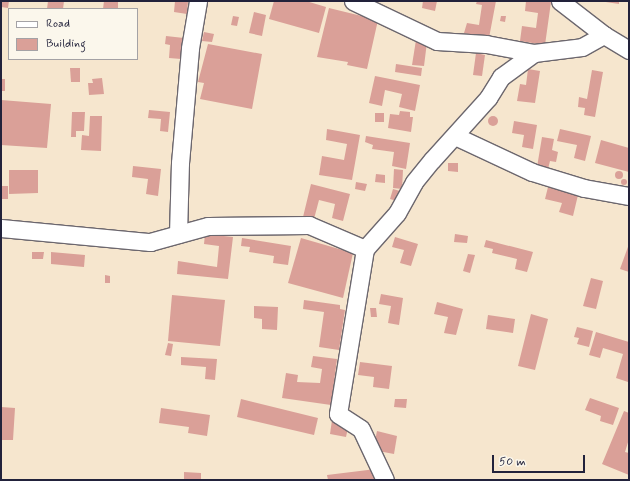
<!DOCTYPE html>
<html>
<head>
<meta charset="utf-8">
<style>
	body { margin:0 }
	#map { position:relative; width:630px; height:481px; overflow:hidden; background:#f6e6ce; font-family:Mynerve,sans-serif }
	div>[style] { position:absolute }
	.building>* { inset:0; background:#daa098 }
	.round { border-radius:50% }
	.roads { filter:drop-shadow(1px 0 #6c676e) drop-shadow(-1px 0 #6c676e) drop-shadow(0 1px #6c676e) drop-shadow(0 -1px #6c676e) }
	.minor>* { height:17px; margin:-8.5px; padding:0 8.5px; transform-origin:8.5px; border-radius:8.5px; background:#fff }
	span { translate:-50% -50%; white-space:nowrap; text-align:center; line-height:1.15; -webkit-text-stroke:3.5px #fbf7ec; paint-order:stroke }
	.frame { position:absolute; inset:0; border:2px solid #22223b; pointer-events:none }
	.legend { position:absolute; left:8px; top:8px; width:130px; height:52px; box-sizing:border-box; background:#fbf7ec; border:1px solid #a4a2a5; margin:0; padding:5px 7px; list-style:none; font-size:12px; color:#22223b }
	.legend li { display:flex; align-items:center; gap:8px; height:20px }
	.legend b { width:20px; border:1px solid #a4a2a5 }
	.scale { position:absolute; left:492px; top:455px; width:93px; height:18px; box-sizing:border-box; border:2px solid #22223b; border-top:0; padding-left:5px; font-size:12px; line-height:14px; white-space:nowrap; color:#22223b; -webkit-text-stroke:3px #fbf7ec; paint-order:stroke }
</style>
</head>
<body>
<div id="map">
	<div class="building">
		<div style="clip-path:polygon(1px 1px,9px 1px,8px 8px,1px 7px)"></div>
		<div style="clip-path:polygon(48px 1px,64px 1px,63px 9px,47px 9px)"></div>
		<div style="clip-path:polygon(104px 1px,118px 1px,118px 9px,103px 9px)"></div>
		<div style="clip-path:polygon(175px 1px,188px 1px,187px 14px,174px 12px)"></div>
		<div style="clip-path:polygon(274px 1px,306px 1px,326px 7px,319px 33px,269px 19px)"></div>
		<div style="clip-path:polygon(423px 1px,437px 1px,435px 11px,422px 8px)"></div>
		<div style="clip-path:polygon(477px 1px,496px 1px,489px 38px,464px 33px,467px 23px,479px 25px,482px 5px,476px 4px)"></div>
		<div style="clip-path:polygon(526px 1px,551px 2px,545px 45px,520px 41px,522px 26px,536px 28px,538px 13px,525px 11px)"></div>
		<div style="clip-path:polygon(599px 1px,619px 1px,619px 4px)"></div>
		<div style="clip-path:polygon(329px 8px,378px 20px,367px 69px,347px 65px,348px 62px,317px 57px)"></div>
		<div style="clip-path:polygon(254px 12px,266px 15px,262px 36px,249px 33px)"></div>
		<div style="clip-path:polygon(233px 16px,239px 17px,237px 26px,231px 25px)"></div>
		<div style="clip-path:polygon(501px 16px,506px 16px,505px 22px,500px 21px)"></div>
		<div style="clip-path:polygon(204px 32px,214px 34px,212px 42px,202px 41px)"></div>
		<div style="clip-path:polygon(166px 36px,184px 38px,181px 59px,169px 58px,170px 45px,165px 44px)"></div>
		<div style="clip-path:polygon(416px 40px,427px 42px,424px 66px,412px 65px)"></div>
		<div style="clip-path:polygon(208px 44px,262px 54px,252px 109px,200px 99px,204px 83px,198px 82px)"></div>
		<div style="clip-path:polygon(476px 53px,485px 55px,482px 76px,473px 75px)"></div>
		<div style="clip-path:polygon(396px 64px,422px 68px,421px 76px,395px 72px)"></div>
		<div style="clip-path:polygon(70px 68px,80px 68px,80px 82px,71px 82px)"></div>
		<div style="clip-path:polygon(528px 69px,540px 71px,535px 103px,517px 101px,520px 84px,526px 85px)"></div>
		<div style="clip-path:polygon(592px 70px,603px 72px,595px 117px,584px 115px,585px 108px,578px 107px,579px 97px,587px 99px)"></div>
		<div style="clip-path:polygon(375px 76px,420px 85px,415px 111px,399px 107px,402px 94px,385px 90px,382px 106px,369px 103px)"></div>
		<div style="clip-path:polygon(102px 78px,104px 94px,89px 95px,88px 83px,93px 83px,92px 79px)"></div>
		<div style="clip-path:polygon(1px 79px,5px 79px,5px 91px,1px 91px)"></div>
		<div style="clip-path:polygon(1px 100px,51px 104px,47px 148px,1px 145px)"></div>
		<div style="clip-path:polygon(149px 110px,170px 112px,168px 132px,160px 131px,161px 119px,148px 118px)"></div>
		<div style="clip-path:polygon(400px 111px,410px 112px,410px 117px,413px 117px,411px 132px,388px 128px,390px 114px,399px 115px)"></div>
		<div style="clip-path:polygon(72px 112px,85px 112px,84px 131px,76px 131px,76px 137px,71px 137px)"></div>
		<div style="clip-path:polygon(375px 113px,384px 113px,384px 122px,375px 122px)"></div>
		<div style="clip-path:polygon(90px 116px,102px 116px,101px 151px,81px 150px,82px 135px,89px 136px)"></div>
		<div class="round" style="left:488px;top:116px;width:10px;height:10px"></div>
		<div style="clip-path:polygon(514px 121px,537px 125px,533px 149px,522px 147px,524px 135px,512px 133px)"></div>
		<div style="clip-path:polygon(327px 129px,360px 135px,352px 180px,319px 175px,322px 156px,344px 160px,347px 144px,326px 140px)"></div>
		<div style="clip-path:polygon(560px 129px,591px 136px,585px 161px,574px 158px,577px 145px,557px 141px)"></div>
		<div style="clip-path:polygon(366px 136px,410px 143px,406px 169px,392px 166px,394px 152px,372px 149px,373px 145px,365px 142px)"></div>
		<div style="clip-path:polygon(542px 137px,554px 139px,552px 150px,558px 152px,556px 162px,550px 161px,548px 169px,537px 167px)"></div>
		<div style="clip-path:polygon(601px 140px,629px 148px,629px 172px,595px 163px)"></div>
		<div style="clip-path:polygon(448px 163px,458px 163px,458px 172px,448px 171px)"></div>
		<div style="clip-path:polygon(133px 166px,161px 169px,158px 196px,146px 194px,148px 179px,132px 177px)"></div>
		<div style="clip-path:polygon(394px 169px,403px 170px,402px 189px,393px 188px)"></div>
		<div style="clip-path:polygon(9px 170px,38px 170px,38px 193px,9px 194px)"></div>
		<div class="round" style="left:615px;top:171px;width:8px;height:8px"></div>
		<div style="clip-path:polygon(376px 174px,385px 175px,385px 183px,375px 182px)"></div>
		<div class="round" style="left:621px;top:179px;width:6px;height:6px"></div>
		<div style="clip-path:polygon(356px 182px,367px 184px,365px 191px,355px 189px)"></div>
		<div style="clip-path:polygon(311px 184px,350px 194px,343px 221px,332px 218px,335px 204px,319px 200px,314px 219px,303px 217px)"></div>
		<div style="clip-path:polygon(1px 186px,8px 186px,8px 199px,1px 199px)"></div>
		<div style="clip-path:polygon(548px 187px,578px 195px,573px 216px,559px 212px,562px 203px,545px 199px)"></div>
		<div style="clip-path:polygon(393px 189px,400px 191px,397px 201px,390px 199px)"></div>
		<div style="clip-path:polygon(205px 234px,233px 237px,228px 279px,177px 274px,178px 261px,217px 267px,219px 246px,204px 244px)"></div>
		<div style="clip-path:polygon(455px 234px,468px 236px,467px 243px,454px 242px)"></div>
		<div style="clip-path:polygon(395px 237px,418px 244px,411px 266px,400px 263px,404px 250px,392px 247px)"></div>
		<div style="clip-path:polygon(242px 238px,291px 246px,288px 265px,273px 263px,274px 256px,249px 252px,250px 247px,241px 246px)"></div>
		<div style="clip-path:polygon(301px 238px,353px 253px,343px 298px,288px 283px)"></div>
		<div style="clip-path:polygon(486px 240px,533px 252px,527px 272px,515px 269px,517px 259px,492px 253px,493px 249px,484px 247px)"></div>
		<div style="clip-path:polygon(629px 244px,629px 272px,620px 269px)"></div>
		<div style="clip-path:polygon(32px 252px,44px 252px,43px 259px,32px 259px)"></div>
		<div style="clip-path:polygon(51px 252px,85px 255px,84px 267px,51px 264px)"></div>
		<div style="clip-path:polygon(468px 254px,475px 255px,470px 273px,463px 271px)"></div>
		<div style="clip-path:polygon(105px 275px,110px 276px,110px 283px,105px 283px)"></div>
		<div style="clip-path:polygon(591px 278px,603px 281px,596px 309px,583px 306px)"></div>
		<div style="clip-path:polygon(381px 294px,403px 298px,399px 325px,388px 323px,391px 306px,379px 304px)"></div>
		<div style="clip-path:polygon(172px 295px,225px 300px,220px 346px,168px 341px)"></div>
		<div style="clip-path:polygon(304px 300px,340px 305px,340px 309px,345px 310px,339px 350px,319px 347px,324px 312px,303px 309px)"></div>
		<div style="clip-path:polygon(437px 302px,463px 309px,456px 335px,444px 333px,448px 317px,434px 314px)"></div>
		<div style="clip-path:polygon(254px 306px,278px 307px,277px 330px,262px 329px,262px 319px,254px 318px)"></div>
		<div style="clip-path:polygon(370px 308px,376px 308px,377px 317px,371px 317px)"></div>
		<div style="clip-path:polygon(531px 314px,548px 319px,535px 370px,518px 366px)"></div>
		<div style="clip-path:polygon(488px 315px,515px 319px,513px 333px,486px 329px)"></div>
		<div style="clip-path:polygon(577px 327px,593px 331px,589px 347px,577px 344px,579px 338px,574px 337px)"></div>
		<div style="clip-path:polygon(596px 332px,629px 342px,628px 382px,616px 378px,623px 354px,603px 348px,600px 358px,589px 355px)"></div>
		<div style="clip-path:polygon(168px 343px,173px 344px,171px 356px,165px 355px)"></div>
		<div style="clip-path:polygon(313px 356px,337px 359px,331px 405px,282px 398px,286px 373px,298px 375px,297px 382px,320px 383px,322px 369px,311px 367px)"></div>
		<div style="clip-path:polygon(181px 357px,217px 359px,215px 380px,205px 379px,206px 367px,181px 365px)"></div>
		<div style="clip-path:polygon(360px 362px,392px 366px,389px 389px,373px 387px,374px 377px,358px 375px)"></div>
		<div style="clip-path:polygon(590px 398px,619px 408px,613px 425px,600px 421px,601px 416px,585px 410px)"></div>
		<div style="clip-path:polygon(241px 399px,318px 418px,314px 435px,237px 417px)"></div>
		<div style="clip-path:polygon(395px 399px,407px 399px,406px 408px,394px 407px)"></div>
		<div style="clip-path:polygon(1px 407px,15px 408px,13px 440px,1px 440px)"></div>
		<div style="clip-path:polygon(161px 408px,210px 415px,207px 436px,188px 433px,189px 427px,159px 423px)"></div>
		<div style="clip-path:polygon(624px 411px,629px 413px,629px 439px,625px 452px,629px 453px,629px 475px,602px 464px)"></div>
		<div style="clip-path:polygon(332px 420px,349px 423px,346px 437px,330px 434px)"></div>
		<div style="clip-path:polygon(377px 431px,397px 436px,394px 454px,373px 450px)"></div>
		<div style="clip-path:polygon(376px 469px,378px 480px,328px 480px,327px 475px)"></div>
		<div style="clip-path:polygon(184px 472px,201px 473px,201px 480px,184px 480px)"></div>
	</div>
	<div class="roads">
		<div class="minor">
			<div style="left:353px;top:1px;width:93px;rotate:25.5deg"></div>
			<div style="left:437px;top:41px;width:49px;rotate:3.5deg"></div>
			<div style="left:486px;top:44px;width:49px;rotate:10.6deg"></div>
			<div style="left:560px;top:1px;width:56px;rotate:37.7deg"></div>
			<div style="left:604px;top:35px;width:29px;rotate:31deg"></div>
			<div style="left:455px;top:136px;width:85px;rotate:25.1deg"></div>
			<div style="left:532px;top:172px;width:54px;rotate:17.1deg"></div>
			<div style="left:584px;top:188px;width:46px;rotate:10.1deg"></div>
			<div style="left:1px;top:228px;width:150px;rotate:5.4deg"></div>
			<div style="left:150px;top:242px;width:60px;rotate:-15.4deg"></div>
			<div style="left:208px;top:226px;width:101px;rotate:-0.6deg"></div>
			<div style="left:309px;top:225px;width:61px;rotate:23.2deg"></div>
			<div style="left:365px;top:249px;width:167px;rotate:99.3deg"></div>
			<div style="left:338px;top:414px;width:27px;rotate:33deg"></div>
			<div style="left:361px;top:429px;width:56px;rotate:64.8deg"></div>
			<div style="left:178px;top:234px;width:71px;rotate:-88.4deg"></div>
			<div style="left:180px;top:163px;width:115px;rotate:-85deg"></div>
			<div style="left:190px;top:48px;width:48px;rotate:-80.3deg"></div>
			<div style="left:365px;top:249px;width:48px;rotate:-48.4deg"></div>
			<div style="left:397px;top:213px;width:35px;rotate:-61deg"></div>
			<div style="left:414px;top:182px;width:28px;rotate:-51deg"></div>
			<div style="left:432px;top:160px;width:84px;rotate:-47.9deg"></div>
			<div style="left:488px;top:98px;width:25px;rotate:-58deg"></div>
			<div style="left:501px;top:77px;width:41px;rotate:-36deg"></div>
			<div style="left:534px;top:53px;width:48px;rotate:-7.1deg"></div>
			<div style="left:582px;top:47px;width:25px;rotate:-29deg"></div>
		</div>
	</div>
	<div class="frame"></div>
	<ul class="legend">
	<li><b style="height:5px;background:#fff"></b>Road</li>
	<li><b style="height:11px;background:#daa098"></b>Building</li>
	</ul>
	<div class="scale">50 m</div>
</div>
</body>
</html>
